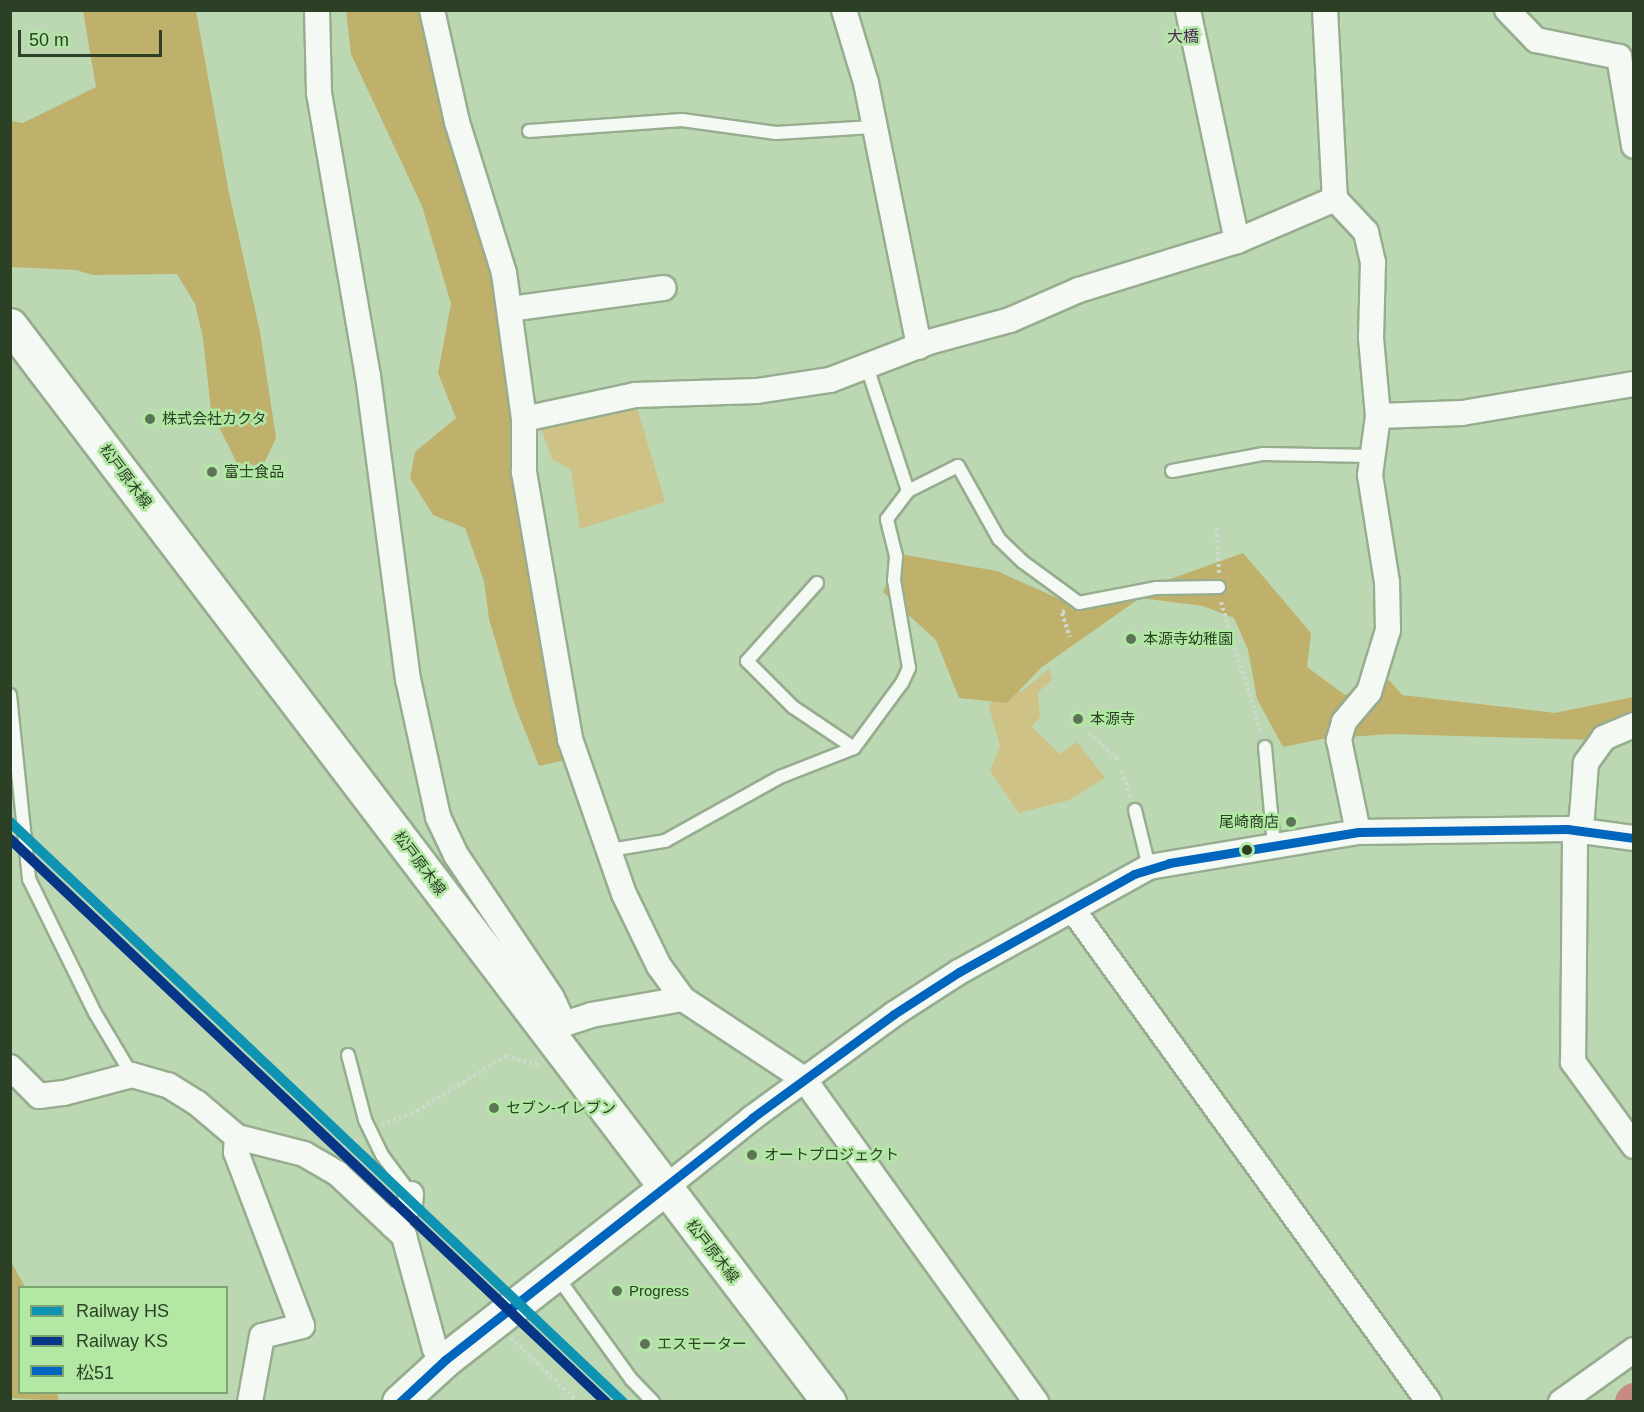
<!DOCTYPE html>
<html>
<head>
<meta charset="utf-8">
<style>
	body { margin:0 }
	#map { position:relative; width:1644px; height:1412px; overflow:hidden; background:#bbd8b3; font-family:Arial,"Noto Sans JP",sans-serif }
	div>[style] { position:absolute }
	.green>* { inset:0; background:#cec286 }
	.forest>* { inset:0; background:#bfb06c }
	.river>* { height:34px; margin:-17px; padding:0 17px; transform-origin:17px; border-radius:17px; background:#c78b82 }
	.path>* { height:4px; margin-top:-2px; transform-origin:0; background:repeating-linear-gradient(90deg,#cfd8cc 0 3px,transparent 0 6px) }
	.roads { filter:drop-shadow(2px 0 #96ad8f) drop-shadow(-2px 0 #96ad8f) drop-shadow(0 2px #96ad8f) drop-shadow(0 -2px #96ad8f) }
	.lane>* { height:12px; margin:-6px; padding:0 6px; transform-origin:6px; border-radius:6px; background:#f5f9f4 }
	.street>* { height:24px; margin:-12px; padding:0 12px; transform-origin:12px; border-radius:12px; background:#f5f9f4 }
	.secondary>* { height:33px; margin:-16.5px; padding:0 16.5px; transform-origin:16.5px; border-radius:16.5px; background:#f5f9f4 }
	.bus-1>* { height:9px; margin:-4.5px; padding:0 4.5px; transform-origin:4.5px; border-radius:4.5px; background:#0065bd }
	.rail-1>* { height:10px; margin:-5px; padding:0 5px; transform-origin:5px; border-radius:5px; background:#0f93b3 }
	.rail-2>* { height:10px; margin:-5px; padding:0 5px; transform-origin:5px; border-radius:5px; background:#073686 }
	.dots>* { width:16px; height:16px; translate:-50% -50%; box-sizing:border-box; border:3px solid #b2e7a4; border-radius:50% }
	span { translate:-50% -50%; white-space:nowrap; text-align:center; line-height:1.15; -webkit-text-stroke:5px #b2e7a4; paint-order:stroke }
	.poi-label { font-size:15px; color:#2b4025 }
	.left { translate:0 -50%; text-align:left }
	.right { translate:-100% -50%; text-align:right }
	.street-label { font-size:15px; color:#2b4025 }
	.neighbourhood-label { font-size:16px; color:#53295d }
	.frame { position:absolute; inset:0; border:12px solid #2b4025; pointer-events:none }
	.legend { position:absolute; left:18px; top:1286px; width:210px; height:108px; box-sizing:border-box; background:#b2e7a4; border:2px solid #7ca471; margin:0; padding:8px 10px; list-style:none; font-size:18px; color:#2b4025 }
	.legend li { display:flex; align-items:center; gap:12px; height:30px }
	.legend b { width:30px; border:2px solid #7ca471 }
	.scale { position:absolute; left:18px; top:30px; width:144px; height:27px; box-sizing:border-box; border:3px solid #2b4025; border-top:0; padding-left:8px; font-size:18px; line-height:21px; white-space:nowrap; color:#2b4025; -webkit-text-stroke:4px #b2e7a4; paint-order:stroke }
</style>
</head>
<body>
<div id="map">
	<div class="green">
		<div style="clip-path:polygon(636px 404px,665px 502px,580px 529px,571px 470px,552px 459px,539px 423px)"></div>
		<div style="clip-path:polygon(1049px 669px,1052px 680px,1038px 692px,1040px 717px,1032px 727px,1060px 754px,1077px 742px,1105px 778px,1069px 800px,1019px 813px,990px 771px,1000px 746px,989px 706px,1005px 685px,1021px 692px)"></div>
	</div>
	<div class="forest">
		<div style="clip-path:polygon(83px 11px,196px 11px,229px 193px,260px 332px,276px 438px,263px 466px,237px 463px,211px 411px,203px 338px,195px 304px,177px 274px,93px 275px,76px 270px,11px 267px,11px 121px,23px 123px,96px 87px)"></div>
		<div style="clip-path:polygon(346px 11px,427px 11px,497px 283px,565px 760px,539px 766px,514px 703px,489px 619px,484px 581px,465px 528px,433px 515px,410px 478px,415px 452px,456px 418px,438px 373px,451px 304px,422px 206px,351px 54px)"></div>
		<div style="clip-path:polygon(1243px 553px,1311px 633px,1307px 667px,1345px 695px,1379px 678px,1390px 681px,1402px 695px,1555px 713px,1633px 697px,1633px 741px,1390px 734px,1322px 739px,1283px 747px,1257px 699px,1248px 650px,1234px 618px,1203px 606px,1140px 598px,1042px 667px,1007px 703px,959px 698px,936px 640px,883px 592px,900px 554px,997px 571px,1084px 610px)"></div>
		<div style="clip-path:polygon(10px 1260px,25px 1287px,20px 1288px,20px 1392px,57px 1393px,59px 1401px,11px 1398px)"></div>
	</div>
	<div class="river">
		<div style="left:1632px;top:1402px;width:3px;rotate:-45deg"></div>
	</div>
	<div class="path">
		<div style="left:1217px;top:528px;width:45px;rotate:87.5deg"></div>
		<div style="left:1221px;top:602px;width:139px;rotate:72.9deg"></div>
		<div style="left:1065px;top:611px;width:4px;rotate:146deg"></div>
		<div style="left:1062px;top:613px;width:25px;rotate:72deg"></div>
		<div style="left:1089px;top:733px;width:40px;rotate:43deg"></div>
		<div style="left:1122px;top:771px;width:28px;rotate:72deg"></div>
		<div style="left:382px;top:1125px;width:38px;rotate:-22deg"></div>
		<div style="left:417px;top:1111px;width:105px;rotate:-31.7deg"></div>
		<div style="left:506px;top:1056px;width:36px;rotate:16deg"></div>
		<div style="left:339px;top:1152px;width:25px;rotate:-34deg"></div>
		<div style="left:511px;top:1338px;width:93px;rotate:43.7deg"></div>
	</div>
	<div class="roads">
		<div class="lane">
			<div style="left:529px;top:131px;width:153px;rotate:-4.1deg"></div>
			<div style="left:682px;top:120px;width:95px;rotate:7.9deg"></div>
			<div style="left:776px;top:133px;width:97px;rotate:-3.5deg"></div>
			<div style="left:867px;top:367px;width:131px;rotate:71.7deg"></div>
			<div style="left:908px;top:491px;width:56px;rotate:-26.6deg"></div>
			<div style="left:958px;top:466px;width:84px;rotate:60.7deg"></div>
			<div style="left:999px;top:539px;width:33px;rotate:44deg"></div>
			<div style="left:1023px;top:562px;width:69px;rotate:36.2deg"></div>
			<div style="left:1079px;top:603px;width:78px;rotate:-11deg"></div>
			<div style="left:1156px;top:588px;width:63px;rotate:-0.9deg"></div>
			<div style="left:1172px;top:471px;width:93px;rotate:-10.6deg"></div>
			<div style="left:1263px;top:454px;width:110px;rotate:1deg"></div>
			<div style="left:817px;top:583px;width:105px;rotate:131.9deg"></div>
			<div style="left:747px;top:661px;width:65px;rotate:45deg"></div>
			<div style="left:793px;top:707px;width:73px;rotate:33.9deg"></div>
			<div style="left:10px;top:695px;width:185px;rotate:84.1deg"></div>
			<div style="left:29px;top:879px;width:149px;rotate:63.8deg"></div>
			<div style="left:95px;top:1013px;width:72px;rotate:59.2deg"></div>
			<div style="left:1265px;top:747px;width:98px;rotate:84.8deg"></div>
			<div style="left:1135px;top:810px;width:59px;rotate:76.2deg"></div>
			<div style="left:610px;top:850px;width:56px;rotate:-9.3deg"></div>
			<div style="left:665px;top:841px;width:132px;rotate:-29.1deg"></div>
			<div style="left:780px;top:777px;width:79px;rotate:-21.4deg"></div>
			<div style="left:854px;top:748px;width:81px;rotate:-53.6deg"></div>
			<div style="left:902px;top:683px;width:17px;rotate:-65deg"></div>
			<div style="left:909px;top:668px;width:89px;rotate:-99.7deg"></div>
			<div style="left:894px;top:580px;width:24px;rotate:-85deg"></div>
			<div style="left:896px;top:556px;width:38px;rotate:-104deg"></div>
			<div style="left:887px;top:519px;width:35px;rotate:-53deg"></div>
			<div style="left:348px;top:1055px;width:67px;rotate:75.3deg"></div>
			<div style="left:365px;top:1120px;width:39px;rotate:64deg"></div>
			<div style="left:382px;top:1155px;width:49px;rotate:53.4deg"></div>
			<div style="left:556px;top:1275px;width:128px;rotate:54.2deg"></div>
			<div style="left:631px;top:1379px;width:32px;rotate:46deg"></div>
		</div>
		<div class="street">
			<div style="left:317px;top:10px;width:83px;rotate:88.6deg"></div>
			<div style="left:319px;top:93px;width:287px;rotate:80.2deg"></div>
			<div style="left:368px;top:376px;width:306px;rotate:82.5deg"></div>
			<div style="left:408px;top:679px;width:141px;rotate:77.7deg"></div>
			<div style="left:438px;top:817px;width:42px;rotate:64.7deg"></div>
			<div style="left:456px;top:855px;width:172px;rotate:56.1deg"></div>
			<div style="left:552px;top:998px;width:29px;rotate:65deg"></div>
			<div style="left:564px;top:1024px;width:18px;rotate:142deg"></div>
			<div style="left:432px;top:10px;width:115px;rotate:77.4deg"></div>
			<div style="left:457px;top:122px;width:158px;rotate:72.7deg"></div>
			<div style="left:504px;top:273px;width:147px;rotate:82.2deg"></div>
			<div style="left:524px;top:419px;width:53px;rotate:90deg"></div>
			<div style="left:524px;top:472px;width:271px;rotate:80.2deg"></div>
			<div style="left:570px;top:739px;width:164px;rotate:70.8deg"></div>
			<div style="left:624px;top:894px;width:80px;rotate:64.1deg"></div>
			<div style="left:659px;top:966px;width:41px;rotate:54deg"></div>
			<div style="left:683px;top:999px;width:145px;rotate:33.5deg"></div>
			<div style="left:804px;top:1079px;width:398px;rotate:54.3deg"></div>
			<div style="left:844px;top:10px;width:76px;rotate:73.2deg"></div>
			<div style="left:866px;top:83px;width:269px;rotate:78.6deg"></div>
			<div style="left:1325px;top:10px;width:189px;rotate:87deg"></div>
			<div style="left:1335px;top:199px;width:45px;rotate:46.8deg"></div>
			<div style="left:1366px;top:232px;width:31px;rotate:77deg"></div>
			<div style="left:1373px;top:262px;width:76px;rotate:91.5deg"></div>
			<div style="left:1371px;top:338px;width:78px;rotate:84.9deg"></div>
			<div style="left:1378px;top:416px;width:60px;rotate:97.7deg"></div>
			<div style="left:1370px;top:475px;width:108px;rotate:81deg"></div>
			<div style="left:1387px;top:582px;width:48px;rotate:88.8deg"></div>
			<div style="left:1388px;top:630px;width:65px;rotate:107deg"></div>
			<div style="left:1369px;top:692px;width:39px;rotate:130deg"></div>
			<div style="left:1344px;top:722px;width:19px;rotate:106deg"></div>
			<div style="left:1339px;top:740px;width:94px;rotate:78.3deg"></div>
			<div style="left:1507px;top:10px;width:42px;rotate:46deg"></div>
			<div style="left:1536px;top:40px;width:85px;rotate:11.6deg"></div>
			<div style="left:1619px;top:57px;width:90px;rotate:80.4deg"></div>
			<div style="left:1237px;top:241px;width:107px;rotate:-23.2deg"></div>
			<div style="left:510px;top:309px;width:155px;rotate:-7.8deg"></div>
			<div style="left:1378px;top:416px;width:84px;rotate:-2deg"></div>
			<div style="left:1462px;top:413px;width:174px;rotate:-9.6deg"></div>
			<div style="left:524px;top:419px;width:114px;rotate:-12.2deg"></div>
			<div style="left:635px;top:395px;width:122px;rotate:-1.9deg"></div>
			<div style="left:757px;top:391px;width:74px;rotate:-8.6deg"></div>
			<div style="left:830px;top:380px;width:106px;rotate:-21deg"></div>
			<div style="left:929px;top:342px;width:84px;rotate:-15.2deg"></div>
			<div style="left:1010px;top:320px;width:75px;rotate:-23.5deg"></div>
			<div style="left:1079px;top:290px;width:165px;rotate:-17.2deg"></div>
			<div style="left:1237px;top:241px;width:236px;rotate:-102deg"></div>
			<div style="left:1634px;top:725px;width:33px;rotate:157deg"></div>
			<div style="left:1604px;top:738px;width:31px;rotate:126deg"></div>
			<div style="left:1586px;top:763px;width:53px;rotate:94.3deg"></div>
			<div style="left:1582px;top:816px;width:26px;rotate:106deg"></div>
			<div style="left:1575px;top:841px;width:221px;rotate:90.5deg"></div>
			<div style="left:1573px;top:1062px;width:104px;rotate:54deg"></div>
			<div style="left:1073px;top:910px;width:607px;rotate:54.11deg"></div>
			<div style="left:564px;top:1024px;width:28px;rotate:-18deg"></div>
			<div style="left:591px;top:1015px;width:93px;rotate:-9.9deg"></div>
			<div style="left:10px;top:1067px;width:41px;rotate:45deg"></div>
			<div style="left:39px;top:1096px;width:25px;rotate:-7deg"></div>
			<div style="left:64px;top:1093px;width:70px;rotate:-14.8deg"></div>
			<div style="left:132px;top:1075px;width:37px;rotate:16deg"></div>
			<div style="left:168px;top:1085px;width:34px;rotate:32deg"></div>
			<div style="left:197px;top:1103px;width:52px;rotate:40.4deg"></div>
			<div style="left:237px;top:1137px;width:69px;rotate:14.2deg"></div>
			<div style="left:304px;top:1154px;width:39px;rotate:30deg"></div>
			<div style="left:338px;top:1174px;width:91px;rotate:43.2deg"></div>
			<div style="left:404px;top:1236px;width:117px;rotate:74.7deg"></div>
			<div style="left:435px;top:1349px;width:15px;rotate:48deg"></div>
			<div style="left:237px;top:1137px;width:15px;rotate:94deg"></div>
			<div style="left:236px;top:1152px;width:186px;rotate:69.2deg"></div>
			<div style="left:302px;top:1326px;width:41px;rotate:166deg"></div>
			<div style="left:262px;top:1336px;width:67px;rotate:100.3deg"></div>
			<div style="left:665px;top:1188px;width:112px;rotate:-38.8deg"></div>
			<div style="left:752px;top:1118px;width:176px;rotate:-36.2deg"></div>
			<div style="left:894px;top:1014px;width:77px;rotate:-32.9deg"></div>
			<div style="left:959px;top:972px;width:217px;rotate:-28.9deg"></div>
			<div style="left:1149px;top:867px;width:212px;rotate:-9.5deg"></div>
			<div style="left:1358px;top:832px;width:209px;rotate:-0.8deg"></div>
			<div style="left:1567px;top:829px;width:68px;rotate:7.7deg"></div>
			<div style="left:393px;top:1226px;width:27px;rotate:-51deg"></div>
			<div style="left:410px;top:1205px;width:11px;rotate:-85deg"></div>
			<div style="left:1561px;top:1402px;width:90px;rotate:-35.5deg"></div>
		</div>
		<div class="secondary">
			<div style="left:10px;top:325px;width:1353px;rotate:52.75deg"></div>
			<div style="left:399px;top:1402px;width:62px;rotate:-42.4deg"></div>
			<div style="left:445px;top:1360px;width:279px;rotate:-38deg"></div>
		</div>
	</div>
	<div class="bus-1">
		<div style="left:400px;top:1402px;width:62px;rotate:-43deg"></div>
		<div style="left:445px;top:1360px;width:391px;rotate:-38.2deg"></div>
		<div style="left:752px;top:1118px;width:176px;rotate:-36.2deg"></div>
		<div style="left:894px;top:1014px;width:77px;rotate:-32.9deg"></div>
		<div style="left:959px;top:972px;width:201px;rotate:-29.2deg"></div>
		<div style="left:1134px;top:874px;width:37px;rotate:-17deg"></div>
		<div style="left:1169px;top:863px;width:192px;rotate:-9.3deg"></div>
		<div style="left:1358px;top:832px;width:209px;rotate:-0.8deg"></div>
		<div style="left:1567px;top:829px;width:68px;rotate:7.7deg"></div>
	</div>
	<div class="rail-1">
		<div style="left:10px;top:822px;width:844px;rotate:43.42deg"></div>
	</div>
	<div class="rail-2">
		<div style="left:10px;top:839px;width:820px;rotate:43.37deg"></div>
	</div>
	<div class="dots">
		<div style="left:150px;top:419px;background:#5d7557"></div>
		<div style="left:212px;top:472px;background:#5d7557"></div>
		<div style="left:1131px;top:639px;background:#5d7557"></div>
		<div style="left:1078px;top:719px;background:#5d7557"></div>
		<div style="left:1291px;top:822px;background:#5d7557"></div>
		<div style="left:1247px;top:850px;background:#2b4025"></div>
		<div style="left:494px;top:1108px;background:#5d7557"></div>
		<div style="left:752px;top:1155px;background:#5d7557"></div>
		<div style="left:617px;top:1291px;background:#5d7557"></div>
		<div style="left:645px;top:1344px;background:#5d7557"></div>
	</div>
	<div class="poi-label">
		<span class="left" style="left:162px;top:419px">株式会社カクタ</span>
		<span class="left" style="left:224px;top:472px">富士食品</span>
		<span class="left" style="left:1143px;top:639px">本源寺幼稚園</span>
		<span class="left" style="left:1090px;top:719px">本源寺</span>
		<span class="right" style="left:1279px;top:822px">尾崎商店</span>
		<span class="left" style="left:506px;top:1108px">セブン-イレブン</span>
		<span class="left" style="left:764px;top:1155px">オートプロジェクト</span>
		<span class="left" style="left:629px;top:1291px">Progress</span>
		<span class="left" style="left:657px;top:1344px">エスモーター</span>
	</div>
	<div class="street-label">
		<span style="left:126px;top:476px;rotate:53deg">松戸原木線</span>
		<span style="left:420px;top:863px;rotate:53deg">松戸原木線</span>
		<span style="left:713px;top:1251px;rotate:52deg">松戸原木線</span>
	</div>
	<div class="neighbourhood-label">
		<span style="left:1183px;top:37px">大橋</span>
	</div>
	<div class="frame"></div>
	<ul class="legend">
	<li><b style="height:8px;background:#0f93b3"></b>Railway HS</li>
	<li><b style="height:8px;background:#073686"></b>Railway KS</li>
	<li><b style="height:8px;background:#0065bd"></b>松51</li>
	</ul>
	<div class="scale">50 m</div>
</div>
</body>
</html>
